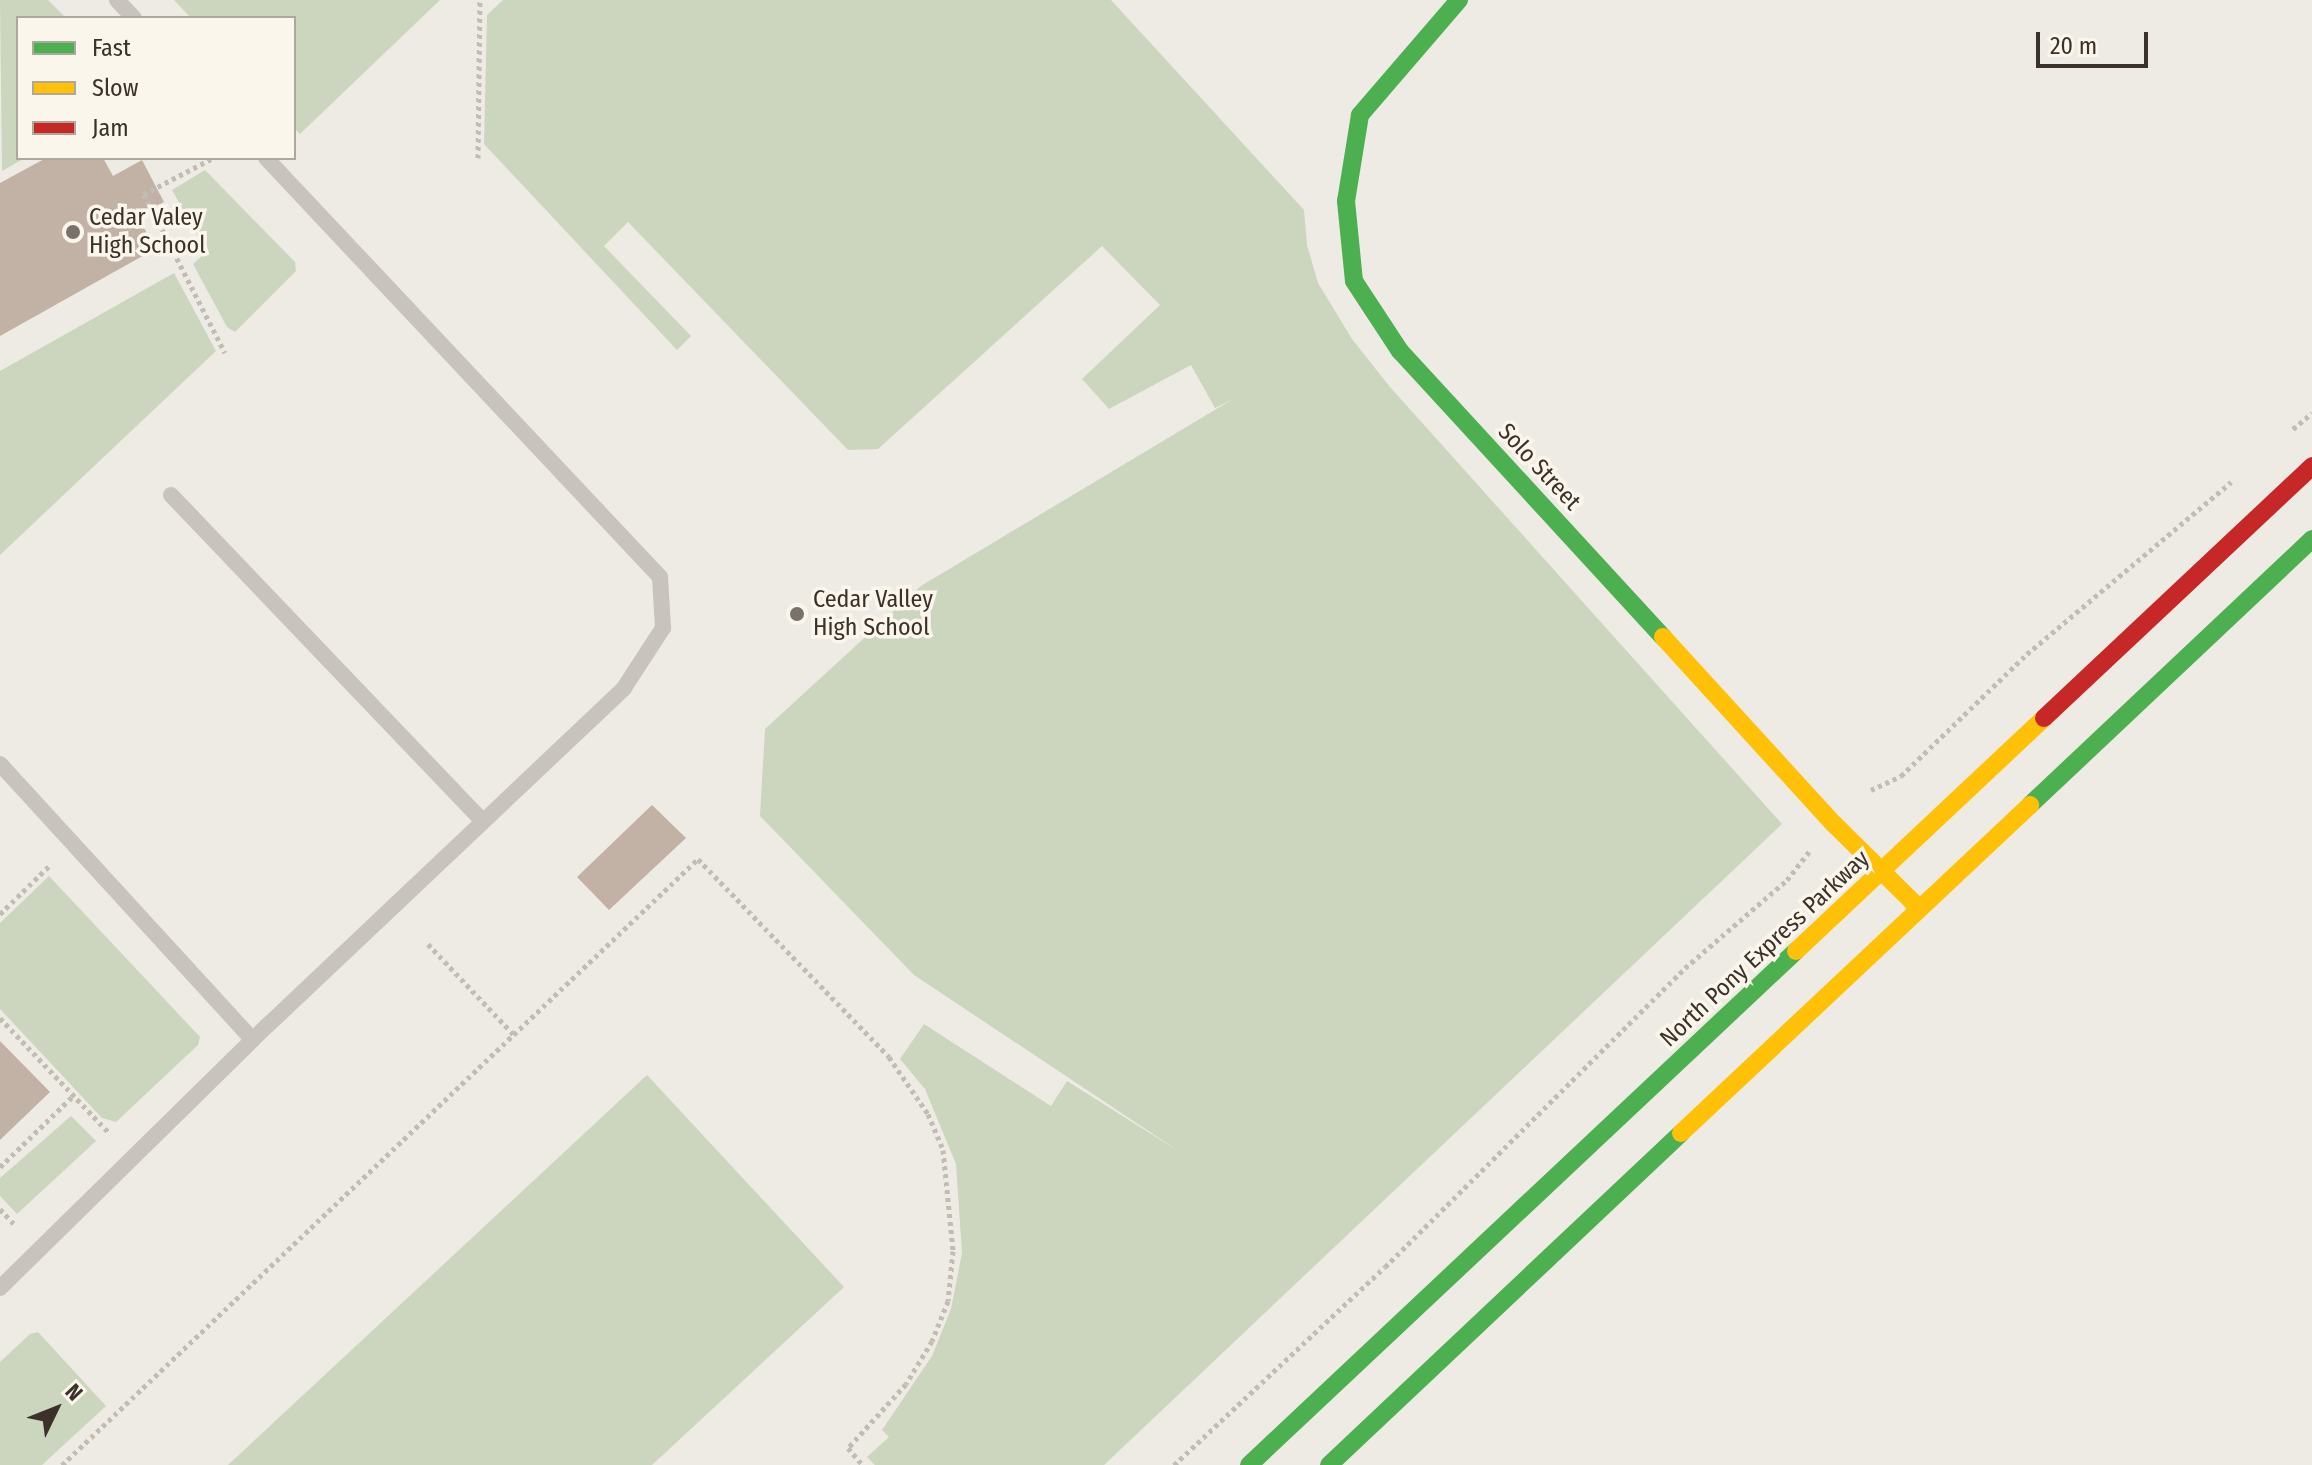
<!DOCTYPE html>
<html>
<head>
<meta charset="utf-8">
<style>
	body { margin:0 }
	#map { position:relative; width:2312px; height:1465px; overflow:hidden; background:#eeebe4; font-family:"Fira Sans Condensed",sans-serif }
	div>[style] { position:absolute }
	.green>* { inset:0; background:#ccd5be }
	.building>* { inset:0; background:#c2b2a5 }
	.path>* { height:5px; margin-top:-2.5px; transform-origin:0; background:repeating-linear-gradient(90deg,#c1bcb4 0 4px,transparent 0 8px) }
	.lane>* { height:16px; margin:-8px; padding:0 8px; transform-origin:8px; border-radius:8px; background:#c8c3bc }
	.fast>* { height:18px; margin:-9px; padding:0 9px; transform-origin:9px; border-radius:9px; background:#4caf50 }
	.slow>* { height:18px; margin:-9px; padding:0 9px; transform-origin:9px; border-radius:9px; background:#ffc107 }
	.jam>* { height:18px; margin:-9px; padding:0 9px; transform-origin:9px; border-radius:9px; background:#c62828 }
	.dots>* { width:22px; height:22px; translate:-50% -50%; box-sizing:border-box; border:4px solid #fbf6ec; border-radius:50% }
	span { translate:-50% -50%; white-space:nowrap; text-align:center; line-height:1.15; -webkit-text-stroke:7px #fbf6ec; paint-order:stroke }
	.poi-label { font-size:24px; color:#3a312a }
	.left { translate:0 -50%; text-align:left }
	.street-label { font-size:24px; color:#3a312a }
	.legend { position:absolute; left:16px; top:16px; width:280px; height:144px; box-sizing:border-box; background:#fbf6ec; border:2px solid #aea79e; margin:0; padding:10px 14px; list-style:none; font-size:24px; color:#3a312a }
	.legend li { display:flex; align-items:center; gap:16px; height:40px }
	.legend b { width:40px; border:2px solid #aea79e }
	.north { position:absolute; left:16px; top:1369px; width:80px; height:80px; -webkit-text-stroke:6px #fbf6ec; paint-order:stroke; rotate:47deg; font-size:22px; font-weight:700; line-height:32px; text-align:center; color:#3a312a }
	.north::after { content:''; display:block; margin:auto; width:28px; height:36px; background:#3a312a; clip-path:polygon(50% 0,100% 100%,50% 72%,0 100%) }
	.scale { position:absolute; left:2036px; top:32px; width:112px; height:36px; box-sizing:border-box; border:4px solid #3a312a; border-top:0; padding-left:10px; font-size:24px; line-height:28px; white-space:nowrap; color:#3a312a; -webkit-text-stroke:6px #fbf6ec; paint-order:stroke }
</style>
</head>
<body>
<div id="map">
	<div class="green">
		<div style="clip-path:polygon(0 0,48px 0,66px 18px,18px 18px,18px 158px,25px 158px,2px 171px)"></div>
		<div style="clip-path:polygon(174px 0,440px 0,300px 134px,294px 128px,294px 18px,191px 18px)"></div>
		<div style="clip-path:polygon(503px 0,1111px 0,1304px 210px,1307px 245px,1318px 283px,1352px 339px,1390px 387px,1782px 824px,1104px 1465px,875px 1465px,867px 1457px,889px 1437px,882px 1430px,932px 1356px,951px 1309px,962px 1253px,956px 1164px,925px 1089px,900px 1059px,924px 1024px,1051px 1106px,1067px 1081px,1183px 1154px,914px 975px,760px 816px,765px 729px,921px 586px,1233px 399px,1215px 408px,1191px 365px,1109px 409px,1082px 379px,1160px 305px,1102px 246px,878px 449px,848px 450px,628px 222px,604px 246px,691px 336px,677px 350px,484px 144px,487px 15px)"></div>
		<div style="clip-path:polygon(205px 170px,295px 262px,296px 271px,235px 332px,227px 327px,193px 264px,204px 254px,204px 247px,172px 190px)"></div>
		<div style="clip-path:polygon(174px 273px,216px 351px,0 555px,0 371px)"></div>
		<div style="clip-path:polygon(49px 876px,200px 1037px,198px 1045px,116px 1122px,102px 1118px,0 1009px,0 923px)"></div>
		<div style="clip-path:polygon(647px 1075px,844px 1287px,652px 1465px,228px 1465px)"></div>
		<div style="clip-path:polygon(71px 1116px,96px 1141px,17px 1214px,0 1196px,0 1178px)"></div>
		<div style="clip-path:polygon(38px 1332px,106px 1406px,42px 1465px,0 1465px,0 1362px,30px 1334px)"></div>
	</div>
	<div class="building">
		<div style="clip-path:polygon(46px 158px,103px 158px,113px 176px,142px 160px,164px 202px,138px 216px,155px 249px,0 336px,0 183px)"></div>
		<div style="clip-path:polygon(652px 805px,686px 838px,609px 910px,577px 877px)"></div>
		<div style="clip-path:polygon(0 1041px,50px 1092px,0 1140px)"></div>
	</div>
	<div class="path">
		<div style="left:478px;top:158px;width:158px;rotate:-89.3deg"></div>
		<div style="left:211px;top:159px;width:76px;rotate:152.4deg"></div>
		<div style="left:144px;top:194px;width:178px;rotate:63deg"></div>
		<div style="left:2293px;top:429px;width:25px;rotate:-40deg"></div>
		<div style="left:1871px;top:790px;width:33px;rotate:-25deg"></div>
		<div style="left:1901px;top:776px;width:175px;rotate:-44.1deg"></div>
		<div style="left:2027px;top:654px;width:267px;rotate:-40.1deg"></div>
		<div style="left:0;top:914px;width:69px;rotate:-44.4deg"></div>
		<div style="left:428px;top:944px;width:125px;rotate:46.6deg"></div>
		<div style="left:0;top:1018px;width:160px;rotate:46.5deg"></div>
		<div style="left:0;top:1167px;width:102px;rotate:-44.2deg"></div>
		<div style="left:0;top:1209px;width:22px;rotate:47deg"></div>
		<div style="left:62px;top:1465px;width:878px;rotate:-43.62deg"></div>
		<div style="left:698px;top:859px;width:275px;rotate:46deg"></div>
		<div style="left:889px;top:1057px;width:69px;rotate:55.6deg"></div>
		<div style="left:928px;top:1114px;width:39px;rotate:67deg"></div>
		<div style="left:943px;top:1150px;width:101px;rotate:84.3deg"></div>
		<div style="left:953px;top:1251px;width:50px;rotate:95.7deg"></div>
		<div style="left:948px;top:1301px;width:43px;rotate:111.8deg"></div>
		<div style="left:932px;top:1341px;width:50px;rotate:121.2deg"></div>
		<div style="left:906px;top:1384px;width:86px;rotate:132.2deg"></div>
		<div style="left:848px;top:1448px;width:23px;rotate:49deg"></div>
		<div style="left:1174px;top:1465px;width:289px;rotate:-43.2deg"></div>
		<div style="left:1385px;top:1267px;width:424px;rotate:-44.9deg"></div>
		<div style="left:1685px;top:968px;width:135px;rotate:-40.8deg"></div>
		<div style="left:1787px;top:880px;width:36px;rotate:-52deg"></div>
	</div>
	<div class="lane">
		<div style="left:117px;top:0;width:25px;rotate:47deg"></div>
		<div style="left:171px;top:495px;width:451px;rotate:46.3deg"></div>
		<div style="left:0;top:764px;width:374px;rotate:47.5deg"></div>
		<div style="left:0;top:1288px;width:375px;rotate:-44.5deg"></div>
		<div style="left:268px;top:1025px;width:490px;rotate:-43.4deg"></div>
		<div style="left:624px;top:688px;width:72px;rotate:-57deg"></div>
		<div style="left:663px;top:628px;width:51px;rotate:-93.4deg"></div>
		<div style="left:660px;top:577px;width:575px;rotate:-133.24deg"></div>
	</div>
	<div class="fast">
		<div style="left:1459px;top:0;width:152px;rotate:130.7deg"></div>
		<div style="left:1360px;top:115px;width:87px;rotate:99.2deg"></div>
		<div style="left:1346px;top:201px;width:80px;rotate:84.3deg"></div>
		<div style="left:1354px;top:281px;width:84px;rotate:56.7deg"></div>
		<div style="left:1400px;top:351px;width:389px;rotate:47.4deg"></div>
		<div style="left:2030px;top:805px;width:388px;rotate:-43.3deg"></div>
		<div style="left:1249px;top:1465px;width:751px;rotate:-43.22deg"></div>
		<div style="left:1329px;top:1465px;width:484px;rotate:-43.3deg"></div>
	</div>
	<div class="slow">
		<div style="left:1663px;top:637px;width:253px;rotate:47.6deg"></div>
		<div style="left:1834px;top:824px;width:120px;rotate:44.7deg"></div>
		<div style="left:1796px;top:951px;width:340px;rotate:-43.2deg"></div>
		<div style="left:1681px;top:1133px;width:479px;rotate:-43.2deg"></div>
	</div>
	<div class="jam">
		<div style="left:2044px;top:718px;width:368px;rotate:-43.2deg"></div>
	</div>
	<div class="dots">
		<div style="left:73px;top:232px;background:#79726b"></div>
		<div style="left:797px;top:614px;background:#79726b"></div>
	</div>
	<div class="poi-label">
		<span class="left" style="left:89px;top:232px">Cedar Valey<br>High School</span>
		<span class="left" style="left:813px;top:614px">Cedar Valley<br>High School</span>
	</div>
	<div class="street-label">
		<span style="left:1539px;top:467px;rotate:47deg">Solo Street</span>
		<span style="left:1765px;top:949px;rotate:-43deg">North Pony Express Parkway</span>
	</div>
	<ul class="legend">
	<li><b style="height:10px;background:#4caf50"></b>Fast</li>
	<li><b style="height:10px;background:#ffc107"></b>Slow</li>
	<li><b style="height:10px;background:#c62828"></b>Jam</li>
	</ul>
	<div class="north">N</div>
	<div class="scale">20 m</div>
</div>
</body>
</html>
